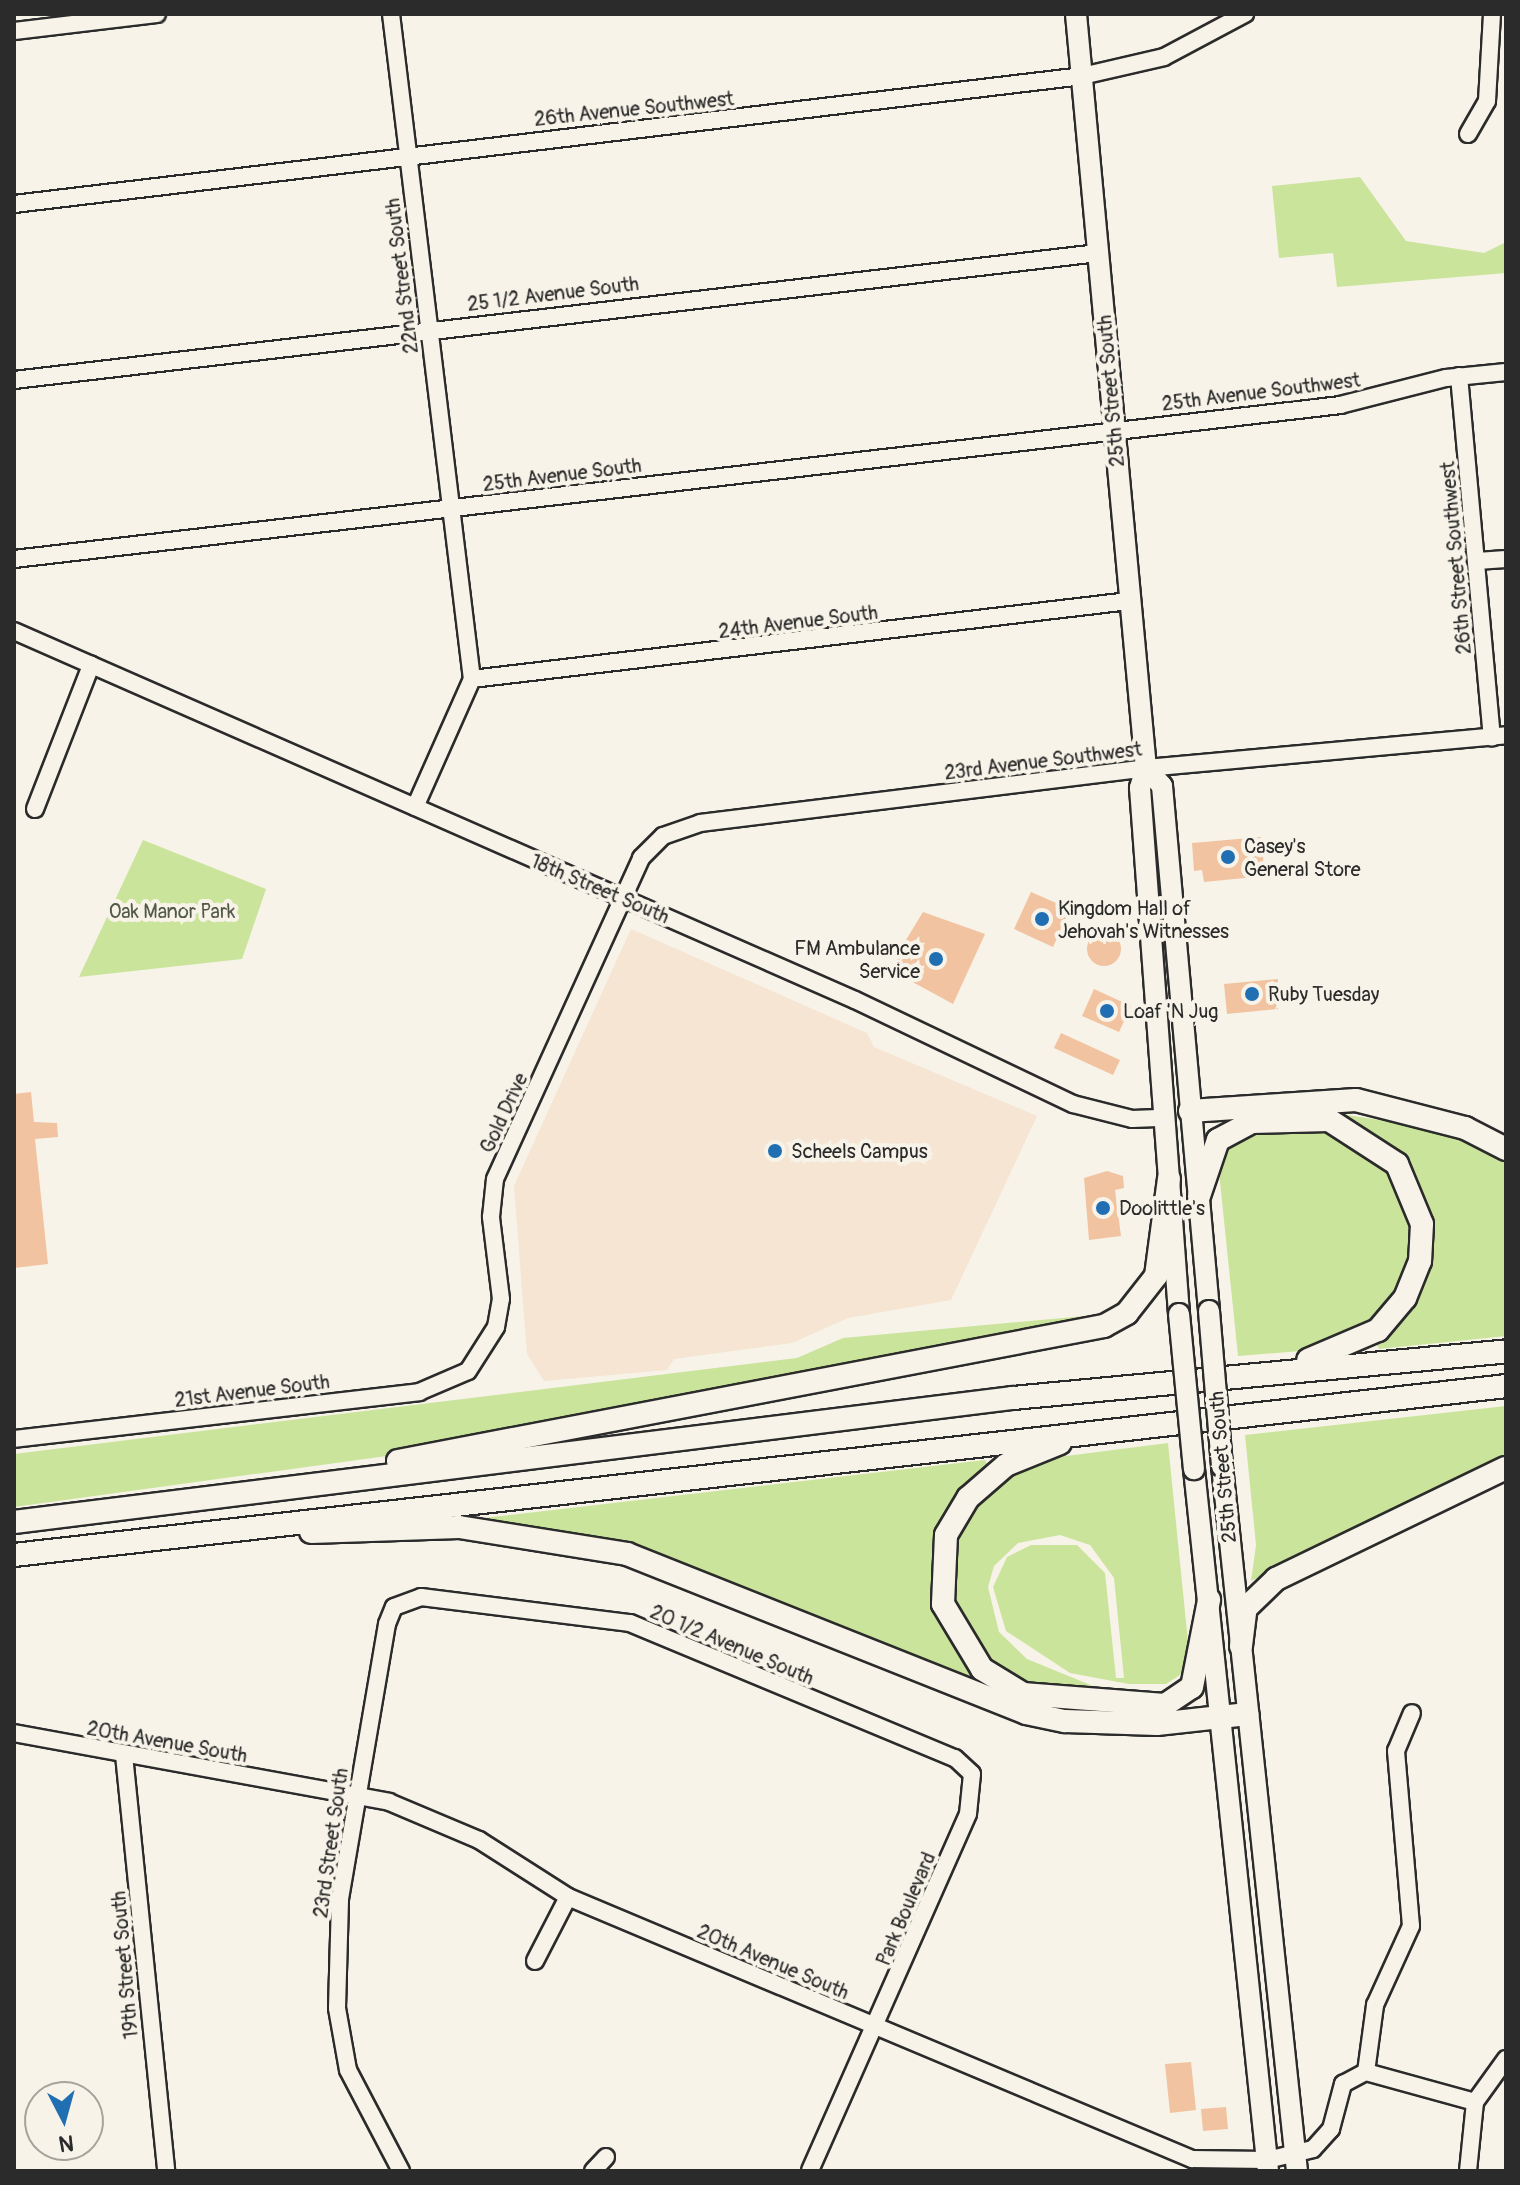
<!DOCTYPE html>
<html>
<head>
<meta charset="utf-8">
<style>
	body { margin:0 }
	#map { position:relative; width:1520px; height:2185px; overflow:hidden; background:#f7f3e8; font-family:Pangolin,sans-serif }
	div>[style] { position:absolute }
	.built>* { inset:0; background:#f5e5d2 }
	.green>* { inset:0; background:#cae49b }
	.building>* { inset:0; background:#f1c3a0 }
	.round { border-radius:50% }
	.roads { filter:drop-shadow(2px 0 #2b2b2b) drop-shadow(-2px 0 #2b2b2b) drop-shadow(0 2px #2b2b2b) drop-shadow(0 -2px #2b2b2b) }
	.minor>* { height:16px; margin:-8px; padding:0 8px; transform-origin:8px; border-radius:8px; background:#f7f3e8 }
	.major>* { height:20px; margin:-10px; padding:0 10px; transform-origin:10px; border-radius:10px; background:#f7f3e8 }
	.highway>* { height:22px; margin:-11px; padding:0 11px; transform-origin:11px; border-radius:11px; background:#f7f3e8 }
	.bridges { filter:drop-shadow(2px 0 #2b2b2b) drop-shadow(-2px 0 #2b2b2b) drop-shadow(0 2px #2b2b2b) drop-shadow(0 -2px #2b2b2b) }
	.major-bridge>* { height:20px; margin:-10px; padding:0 10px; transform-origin:10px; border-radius:10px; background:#f7f3e8 }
	.dots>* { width:22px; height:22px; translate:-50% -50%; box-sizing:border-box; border:4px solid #f7f3e8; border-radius:50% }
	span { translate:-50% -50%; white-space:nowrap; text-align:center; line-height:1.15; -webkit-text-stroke:8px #f7f3e8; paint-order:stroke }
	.street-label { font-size:20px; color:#2b2b2b }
	.poi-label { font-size:20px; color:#2b2b2b }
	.left { translate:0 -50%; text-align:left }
	.right { translate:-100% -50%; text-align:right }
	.park-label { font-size:20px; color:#535947 }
	.frame { position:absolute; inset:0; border:16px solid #2b2b2b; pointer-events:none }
	.north { position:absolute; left:24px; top:2081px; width:80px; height:80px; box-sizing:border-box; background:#f7f3e8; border:2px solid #a5a39c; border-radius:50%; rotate:174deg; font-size:22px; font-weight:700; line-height:32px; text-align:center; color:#2b2b2b }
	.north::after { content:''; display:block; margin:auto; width:28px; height:36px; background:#1f6fb2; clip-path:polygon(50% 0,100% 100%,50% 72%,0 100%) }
</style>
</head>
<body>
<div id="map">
	<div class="built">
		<div style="clip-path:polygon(631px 929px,867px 1033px,874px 1047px,1037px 1116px,951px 1300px,848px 1318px,792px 1343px,674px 1359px,667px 1370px,544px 1381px,527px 1354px,514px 1186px)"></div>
	</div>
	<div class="green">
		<div style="clip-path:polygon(1360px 177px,1406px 241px,1484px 253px,1506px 242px,1506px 273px,1337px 287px,1333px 253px,1279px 258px,1272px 186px)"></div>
		<div style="clip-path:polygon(143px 840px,266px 889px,242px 959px,79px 977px)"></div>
		<div style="clip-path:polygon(1317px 1110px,1447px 1131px,1506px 1156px,1506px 1336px,1379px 1349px,1376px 1342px,1425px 1283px,1432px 1232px,1427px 1203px,1391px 1144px)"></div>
		<div style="clip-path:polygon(1318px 1126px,1384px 1158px,1414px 1215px,1413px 1268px,1376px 1324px,1326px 1349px,1238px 1356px,1219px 1172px,1224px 1152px,1243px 1133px)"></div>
		<div style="clip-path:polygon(1107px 1314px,1103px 1323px,423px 1451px,14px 1507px,14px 1454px,797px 1358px,843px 1338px)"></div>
		<div style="clip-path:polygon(1506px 1406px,1506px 1464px,1251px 1581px,1256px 1545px,1245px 1435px)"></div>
		<div style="clip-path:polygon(1168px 1443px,1189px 1652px,1180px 1675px,1166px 1684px,1129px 1684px,1070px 1673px,1006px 1631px,993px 1587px,1007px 1557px,1031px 1545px,1077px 1545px,1105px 1573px,1116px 1678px,1124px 1678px,1114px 1578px,1090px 1545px,1060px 1535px,1018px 1543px,994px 1566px,988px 1587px,999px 1632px,1027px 1659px,1093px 1686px,1159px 1692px,1181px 1684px,1177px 1693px,1115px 1702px,1017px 1682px,980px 1654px,950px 1590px,953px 1548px,974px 1503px,996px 1481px,1035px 1460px)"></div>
		<div style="clip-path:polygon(985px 1460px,989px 1468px,963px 1493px,939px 1607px,963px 1658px,1001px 1698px,766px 1599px,483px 1526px,484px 1518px)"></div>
	</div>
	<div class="building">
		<div style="clip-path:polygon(1261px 837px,1265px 876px,1204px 882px,1202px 870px,1194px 871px,1192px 843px)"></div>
		<div style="clip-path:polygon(1031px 892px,1070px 909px,1053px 947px,1014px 929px)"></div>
		<div style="clip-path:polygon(923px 912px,985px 934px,953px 1004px,896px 973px,898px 953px)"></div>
		<div class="round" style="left:1087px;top:932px;width:34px;height:34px"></div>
		<div style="clip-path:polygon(1278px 979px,1278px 1009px,1227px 1014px,1224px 984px)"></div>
		<div style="clip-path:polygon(1094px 989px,1131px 1006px,1119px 1032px,1082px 1016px)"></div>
		<div style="clip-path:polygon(1061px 1033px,1120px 1060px,1113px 1075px,1054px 1048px)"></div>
		<div style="clip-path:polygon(31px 1092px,34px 1122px,57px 1123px,58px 1137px,35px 1139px,48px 1264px,14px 1268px,14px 1094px)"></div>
		<div style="clip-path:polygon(1107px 1171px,1123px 1176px,1124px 1188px,1115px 1190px,1121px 1236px,1089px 1240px,1084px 1178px)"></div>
		<div style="clip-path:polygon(1191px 2062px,1196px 2110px,1170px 2113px,1165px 2064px)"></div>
		<div style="clip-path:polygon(1226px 2107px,1228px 2129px,1203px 2131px,1201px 2109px)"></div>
	</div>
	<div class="roads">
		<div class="minor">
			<div style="left:391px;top:14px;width:670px;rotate:83.06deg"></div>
			<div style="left:472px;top:679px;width:140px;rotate:114deg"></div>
			<div style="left:14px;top:31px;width:144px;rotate:-6.8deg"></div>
			<div style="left:1468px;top:134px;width:38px;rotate:-60deg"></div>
			<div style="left:1487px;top:101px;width:87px;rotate:-86.7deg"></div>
			<div style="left:14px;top:204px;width:1076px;rotate:-6.83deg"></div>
			<div style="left:1082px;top:76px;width:84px;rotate:-13deg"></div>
			<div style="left:1164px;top:57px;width:92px;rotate:-28deg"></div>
			<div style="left:1459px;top:376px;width:363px;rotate:84.8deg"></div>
			<div style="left:14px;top:380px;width:1091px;rotate:-6.68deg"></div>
			<div style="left:14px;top:559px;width:1335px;rotate:-6.62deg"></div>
			<div style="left:1340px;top:405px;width:109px;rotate:-14.3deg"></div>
			<div style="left:1446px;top:378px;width:60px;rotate:-5.7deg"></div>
			<div style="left:1477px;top:561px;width:29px;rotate:-4deg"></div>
			<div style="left:14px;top:631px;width:918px;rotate:23.69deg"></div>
			<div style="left:855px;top:1000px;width:242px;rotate:25.5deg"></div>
			<div style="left:1073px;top:1104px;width:61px;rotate:14.3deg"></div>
			<div style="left:1132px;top:1119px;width:33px;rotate:-2deg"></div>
			<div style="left:472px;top:679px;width:662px;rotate:-6.77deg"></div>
			<div style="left:35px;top:809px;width:155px;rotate:-68.7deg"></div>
			<div style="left:14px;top:1439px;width:408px;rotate:-6.6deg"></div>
			<div style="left:419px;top:1392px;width:53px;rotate:-23.2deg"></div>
			<div style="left:468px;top:1371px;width:52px;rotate:-57.5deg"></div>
			<div style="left:496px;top:1327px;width:28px;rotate:-80deg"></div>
			<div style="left:501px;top:1299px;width:83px;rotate:-97deg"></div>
			<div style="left:491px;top:1217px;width:38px;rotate:-84deg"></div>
			<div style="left:495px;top:1179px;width:353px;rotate:-65.5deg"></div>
			<div style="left:641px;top:858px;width:31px;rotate:-45deg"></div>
			<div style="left:663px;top:836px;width:39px;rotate:-19deg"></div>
			<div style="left:700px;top:823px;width:449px;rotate:-7deg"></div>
			<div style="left:1146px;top:768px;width:362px;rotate:-5.2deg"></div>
			<div style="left:14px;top:1733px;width:381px;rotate:10.4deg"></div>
			<div style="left:389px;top:1802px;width:98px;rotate:22.9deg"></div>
			<div style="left:479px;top:1840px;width:106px;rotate:32.6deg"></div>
			<div style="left:568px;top:1897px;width:677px;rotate:22.78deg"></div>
			<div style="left:1192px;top:2159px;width:75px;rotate:0.8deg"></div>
			<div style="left:1267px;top:2160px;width:47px;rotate:-13.4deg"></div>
			<div style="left:1313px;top:2149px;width:27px;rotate:-48deg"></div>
			<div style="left:1331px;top:2129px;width:47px;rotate:-75.1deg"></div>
			<div style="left:1343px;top:2084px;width:26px;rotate:-28deg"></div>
			<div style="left:1366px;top:2072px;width:113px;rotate:15.4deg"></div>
			<div style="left:124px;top:1755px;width:418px;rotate:84.2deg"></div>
			<div style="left:535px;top:1961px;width:72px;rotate:-62.7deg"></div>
			<div style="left:1366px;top:2072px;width:68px;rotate:-82.3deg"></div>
			<div style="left:1375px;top:2005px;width:87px;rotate:-65.5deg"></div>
			<div style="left:1411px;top:1926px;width:176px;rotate:-94.9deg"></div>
			<div style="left:1396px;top:1751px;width:41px;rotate:-67.2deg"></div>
			<div style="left:401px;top:2171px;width:114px;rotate:-117.7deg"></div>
			<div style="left:348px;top:2070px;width:63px;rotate:-100.1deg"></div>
			<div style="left:337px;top:2008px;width:109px;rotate:-88.4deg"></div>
			<div style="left:340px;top:1899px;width:279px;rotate:-80.3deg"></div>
			<div style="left:387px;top:1624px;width:18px;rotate:-68deg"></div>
			<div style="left:394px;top:1607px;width:29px;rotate:-20deg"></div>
			<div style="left:421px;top:1597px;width:211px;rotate:7.1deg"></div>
			<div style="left:630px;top:1623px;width:352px;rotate:22.6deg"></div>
			<div style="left:955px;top:1758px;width:23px;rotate:43deg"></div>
			<div style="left:972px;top:1774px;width:40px;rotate:95.7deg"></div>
			<div style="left:968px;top:1814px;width:390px;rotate:113.9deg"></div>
			<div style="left:593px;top:2171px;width:19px;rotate:-47deg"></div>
			<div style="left:1468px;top:2171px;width:69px;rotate:-84.2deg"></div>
			<div style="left:1475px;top:2102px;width:53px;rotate:-54.2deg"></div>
		</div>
		<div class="major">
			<div style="left:1076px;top:14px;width:757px;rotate:84.7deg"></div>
			<div style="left:1146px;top:768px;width:21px;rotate:107deg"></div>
			<div style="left:1140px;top:788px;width:527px;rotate:85.76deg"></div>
			<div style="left:1146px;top:768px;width:24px;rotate:48deg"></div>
			<div style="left:1162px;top:786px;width:527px;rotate:84.88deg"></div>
			<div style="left:1222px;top:1466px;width:709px;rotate:83.93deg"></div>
			<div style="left:1194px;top:1469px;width:706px;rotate:83.98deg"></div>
		</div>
		<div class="highway">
			<div style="left:1190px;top:1111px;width:166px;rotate:-3.8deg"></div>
			<div style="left:1356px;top:1100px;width:113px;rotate:14.4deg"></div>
			<div style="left:1465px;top:1128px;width:46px;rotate:27.1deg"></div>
			<div style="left:1199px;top:1196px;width:59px;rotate:-71.3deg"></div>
			<div style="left:1218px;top:1140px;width:38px;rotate:-28deg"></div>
			<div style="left:1252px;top:1122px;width:77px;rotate:-1.5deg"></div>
			<div style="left:1329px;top:1120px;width:81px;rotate:32.9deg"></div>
			<div style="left:1397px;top:1164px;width:65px;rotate:67.4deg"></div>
			<div style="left:1422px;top:1224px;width:37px;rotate:93deg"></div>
			<div style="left:1420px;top:1261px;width:40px;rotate:112deg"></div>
			<div style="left:1405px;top:1298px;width:42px;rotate:130.2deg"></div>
			<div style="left:1378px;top:1330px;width:76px;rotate:156.8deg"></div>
			<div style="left:1060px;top:1443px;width:58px;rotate:157.8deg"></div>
			<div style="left:1006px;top:1465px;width:50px;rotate:139deg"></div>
			<div style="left:968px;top:1498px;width:43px;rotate:120.7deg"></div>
			<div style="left:946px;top:1535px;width:69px;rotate:92.5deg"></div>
			<div style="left:943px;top:1604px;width:76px;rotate:59deg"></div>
			<div style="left:982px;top:1669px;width:48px;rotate:31.4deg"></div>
			<div style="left:1023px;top:1694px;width:142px;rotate:4.4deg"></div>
			<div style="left:1165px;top:1705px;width:32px;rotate:-34deg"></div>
			<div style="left:1192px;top:1687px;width:89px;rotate:-78.9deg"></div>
			<div style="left:398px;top:1461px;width:719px;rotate:-10.83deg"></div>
			<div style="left:1104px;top:1326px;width:26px;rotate:-29deg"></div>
			<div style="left:1127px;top:1313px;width:47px;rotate:-51.9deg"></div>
			<div style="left:1156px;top:1276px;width:98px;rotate:-82.4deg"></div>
			<div style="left:14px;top:1522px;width:1007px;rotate:-7.08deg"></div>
			<div style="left:1013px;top:1398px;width:495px;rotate:-5.4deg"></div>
			<div style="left:311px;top:1532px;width:148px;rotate:-1.9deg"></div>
			<div style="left:459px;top:1527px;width:170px;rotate:9.1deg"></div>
			<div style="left:627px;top:1554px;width:430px;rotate:21.7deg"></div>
			<div style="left:1026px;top:1713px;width:40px;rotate:12deg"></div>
			<div style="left:1065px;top:1721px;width:92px;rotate:1.9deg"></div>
			<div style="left:1157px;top:1724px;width:91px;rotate:-6.3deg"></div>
			<div style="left:14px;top:1555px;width:1502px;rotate:-6.46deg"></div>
			<div style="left:1241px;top:1646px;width:38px;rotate:-83deg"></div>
			<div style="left:1246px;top:1608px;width:42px;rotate:-44deg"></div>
			<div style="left:1276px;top:1579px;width:255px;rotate:-25.8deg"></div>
		</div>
	</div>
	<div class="bridges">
		<div class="major-bridge">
			<div style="left:1209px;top:1311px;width:156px;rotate:85.2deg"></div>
			<div style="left:1179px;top:1314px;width:156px;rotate:84.5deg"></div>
		</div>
	</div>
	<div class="dots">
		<div style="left:1228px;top:857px;background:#1f6fb2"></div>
		<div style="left:1042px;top:919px;background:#1f6fb2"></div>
		<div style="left:936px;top:959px;background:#1f6fb2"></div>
		<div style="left:1252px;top:994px;background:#1f6fb2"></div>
		<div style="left:1107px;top:1011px;background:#1f6fb2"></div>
		<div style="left:775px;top:1151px;background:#1f6fb2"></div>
		<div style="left:1103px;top:1208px;background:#1f6fb2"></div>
	</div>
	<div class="street-label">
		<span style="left:634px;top:109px;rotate:-6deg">26th Avenue Southwest</span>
		<span style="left:402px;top:276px;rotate:-97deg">22nd Street South</span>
		<span style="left:553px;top:294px;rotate:-7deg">25 1/2 Avenue South</span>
		<span style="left:1111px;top:391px;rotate:-95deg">25th Street South</span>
		<span style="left:1261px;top:392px;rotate:-7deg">25th Avenue Southwest</span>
		<span style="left:562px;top:475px;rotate:-7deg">25th Avenue South</span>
		<span style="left:1456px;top:558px;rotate:-95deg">26th Street Southwest</span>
		<span style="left:798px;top:622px;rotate:-7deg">24th Avenue South</span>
		<span style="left:1043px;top:761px;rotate:-7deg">23rd Avenue Southwest</span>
		<span style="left:600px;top:889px;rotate:23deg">18th Street South</span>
		<span style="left:504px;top:1113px;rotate:-65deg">Gold Drive</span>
		<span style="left:252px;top:1391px;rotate:-7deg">21st Avenue South</span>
		<span style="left:1223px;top:1467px;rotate:-95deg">25th Street South</span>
		<span style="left:732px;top:1645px;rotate:23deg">20 1/2 Avenue South</span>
		<span style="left:167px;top:1742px;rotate:10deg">20th Avenue South</span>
		<span style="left:331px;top:1843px;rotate:-82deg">23rd Street South</span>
		<span style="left:906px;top:1909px;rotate:-67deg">Park Boulevard</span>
		<span style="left:773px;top:1962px;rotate:23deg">20th Avenue South</span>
		<span style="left:125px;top:1965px;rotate:-95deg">19th Street South</span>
	</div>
	<div class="poi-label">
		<span class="left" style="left:1244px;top:858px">Casey's<br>General Store</span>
		<span class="left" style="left:1058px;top:920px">Kingdom Hall of<br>Jehovah's Witnesses</span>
		<span class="right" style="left:920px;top:960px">FM Ambulance<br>Service</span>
		<span class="left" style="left:1268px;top:994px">Ruby Tuesday</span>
		<span class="left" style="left:1123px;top:1011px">Loaf 'N Jug</span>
		<span class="left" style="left:791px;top:1151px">Scheels Campus</span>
		<span class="left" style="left:1119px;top:1208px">Doolittle's</span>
	</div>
	<div class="park-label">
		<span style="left:172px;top:911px">Oak Manor Park</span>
	</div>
	<div class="frame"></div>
	<div class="north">N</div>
</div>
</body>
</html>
